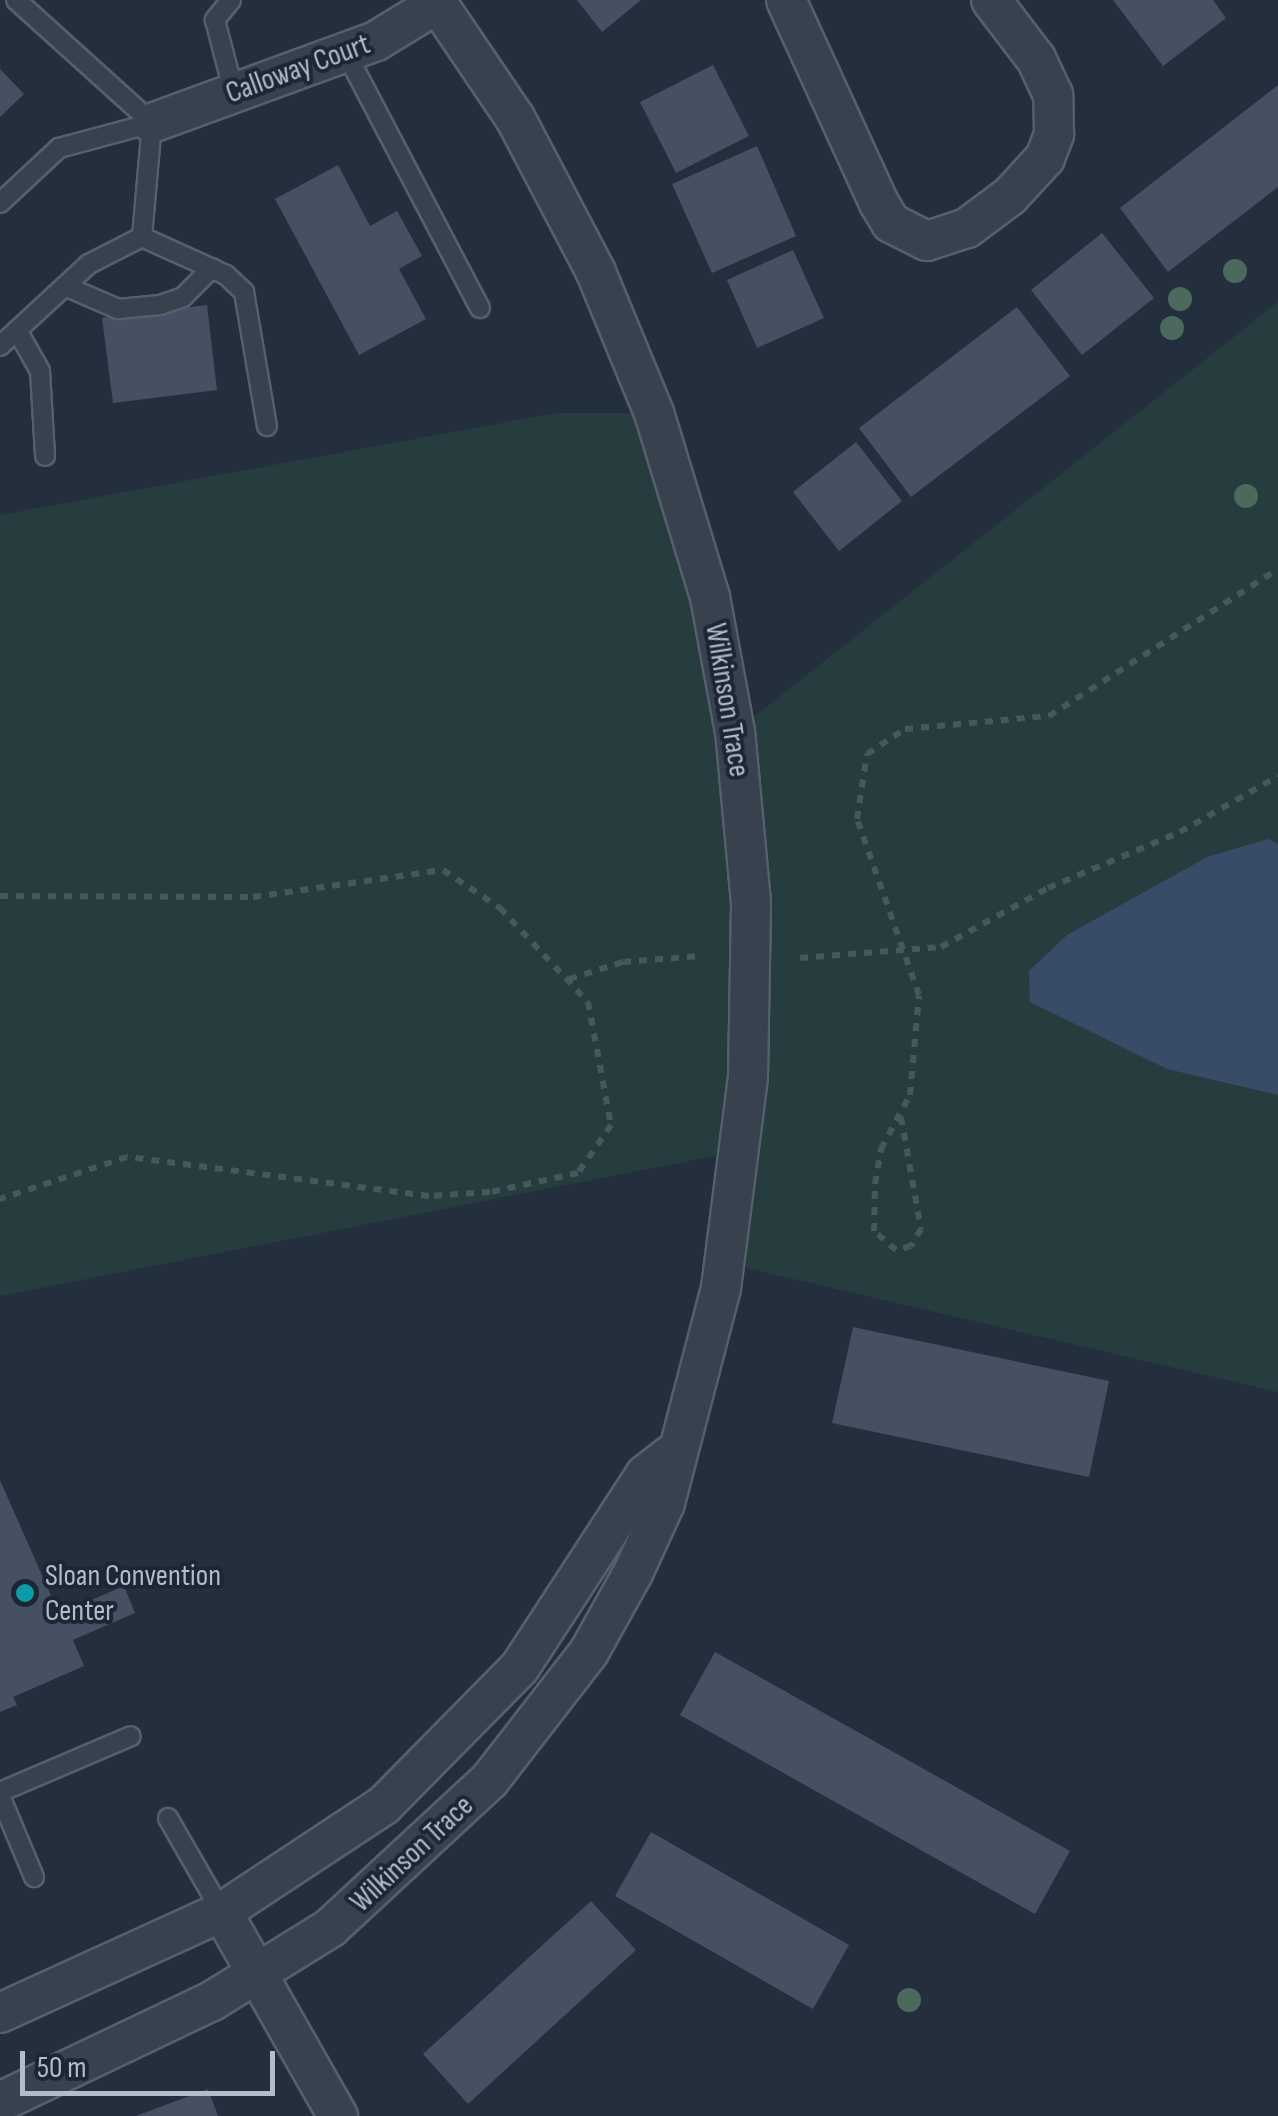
<!DOCTYPE html>
<html>
<head>
<meta charset="utf-8">
<style>
	body { margin:0 }
	#map { position:relative; width:1278px; height:2116px; overflow:hidden; background:#242f3e; font-family:"Sofia Sans Condensed",sans-serif }
	div>[style] { position:absolute }
	.green>* { inset:0; background:#263c3f }
	.water>* { inset:0; background:#394c67 }
	.building>* { inset:0; background:#455162 }
	.path>* { height:6px; margin-top:-3px; transform-origin:0; background:repeating-linear-gradient(90deg,#44595c 0 8px,transparent 0 16px) }
	.roads { filter:drop-shadow(2px 0 #565f6c) drop-shadow(-2px 0 #565f6c) drop-shadow(0 2px #565f6c) drop-shadow(0 -2px #565f6c) }
	.lane>* { height:18px; margin:-9px; padding:0 9px; transform-origin:9px; border-radius:9px; background:#38414e }
	.street>* { height:38px; margin:-19px; padding:0 19px; transform-origin:19px; border-radius:19px; background:#38414e }
	.trees>* { width:24px; height:24px; margin:-12px; border-radius:50%; background:#4b6a5d }
	.dots>* { width:28px; height:28px; translate:-50% -50%; box-sizing:border-box; border:5px solid #1d2633; border-radius:50% }
	span { translate:-50% -50%; white-space:nowrap; text-align:center; line-height:1.15; -webkit-text-stroke:8px #1d2633; paint-order:stroke }
	.street-label { font-size:30px; color:#b4bcc9 }
	.poi-label { font-size:30px; color:#b4bcc9 }
	.left { translate:0 -50%; text-align:left }
	.scale { position:absolute; left:20px; top:2051px; width:255px; height:45px; box-sizing:border-box; border:5px solid #b4bcc9; border-top:0; padding-left:12px; font-size:30px; line-height:35px; white-space:nowrap; color:#b4bcc9; -webkit-text-stroke:8px #1d2633; paint-order:stroke }
</style>
</head>
<body>
<div id="map">
	<div class="green">
		<div style="clip-path:polygon(1278px 302px,1278px 1392px,725px 1263px,735px 1152px,0 1296px,0 515px,556px 413px,654px 413px,735px 732px)"></div>
	</div>
	<div class="water">
		<div style="clip-path:polygon(1268px 839px,1278px 844px,1278px 1095px,1167px 1069px,1030px 1002px,1029px 971px,1067px 935px,1207px 857px)"></div>
	</div>
	<div class="building">
		<div style="clip-path:polygon(577px 0,641px 0,602px 32px)"></div>
		<div style="clip-path:polygon(1113px 0,1213px 0,1226px 18px,1163px 66px)"></div>
		<div style="clip-path:polygon(713px 65px,749px 136px,676px 173px,640px 102px)"></div>
		<div style="clip-path:polygon(0 69px,24px 94px,0 117px)"></div>
		<div style="clip-path:polygon(1278px 85px,1278px 187px,1168px 272px,1120px 208px)"></div>
		<div style="clip-path:polygon(757px 146px,796px 236px,712px 273px,672px 184px)"></div>
		<div style="clip-path:polygon(338px 165px,370px 226px,397px 211px,422px 256px,399px 269px,426px 319px,359px 355px,275px 199px)"></div>
		<div style="clip-path:polygon(1102px 233px,1154px 298px,1082px 355px,1031px 290px)"></div>
		<div style="clip-path:polygon(793px 250px,824px 318px,757px 348px,727px 280px)"></div>
		<div style="clip-path:polygon(207px 305px,217px 390px,113px 403px,102px 318px)"></div>
		<div style="clip-path:polygon(1017px 307px,1070px 376px,911px 497px,859px 428px)"></div>
		<div style="clip-path:polygon(856px 442px,902px 501px,839px 551px,793px 492px)"></div>
		<div style="clip-path:polygon(853px 1327px,1109px 1381px,1089px 1477px,832px 1423px)"></div>
		<div style="clip-path:polygon(0 1480px,59px 1614px,124px 1586px,135px 1613px,73px 1640px,84px 1666px,13px 1697px,17px 1705px,0 1712px)"></div>
		<div style="clip-path:polygon(715px 1652px,1070px 1851px,1035px 1914px,680px 1715px)"></div>
		<div style="clip-path:polygon(651px 1832px,849px 1945px,813px 2009px,615px 1896px)"></div>
		<div style="clip-path:polygon(591px 1901px,636px 1950px,468px 2104px,423px 2054px)"></div>
		<div style="clip-path:polygon(208px 2089px,218px 2116px,136px 2116px)"></div>
	</div>
	<div class="path">
		<div style="left:0;top:896px;width:253px;rotate:0.2deg"></div>
		<div style="left:253px;top:897px;width:192px;rotate:-8.1deg"></div>
		<div style="left:443px;top:870px;width:69px;rotate:33.7deg"></div>
		<div style="left:500px;top:908px;width:129px;rotate:46.9deg"></div>
		<div style="left:588px;top:1002px;width:125px;rotate:79.4deg"></div>
		<div style="left:611px;top:1125px;width:58px;rotate:124.5deg"></div>
		<div style="left:578px;top:1173px;width:90px;rotate:167.8deg"></div>
		<div style="left:490px;top:1192px;width:61px;rotate:176.2deg"></div>
		<div style="left:429px;top:1196px;width:305px;rotate:-172.6deg"></div>
		<div style="left:127px;top:1157px;width:134px;rotate:161.7deg"></div>
		<div style="left:800px;top:958px;width:141px;rotate:-4.5deg"></div>
		<div style="left:941px;top:947px;width:122px;rotate:-28.9deg"></div>
		<div style="left:1048px;top:888px;width:143px;rotate:-23deg"></div>
		<div style="left:1180px;top:832px;width:113px;rotate:-29.7deg"></div>
		<div style="left:569px;top:979px;width:57px;rotate:-17.5deg"></div>
		<div style="left:623px;top:962px;width:77px;rotate:-4.5deg"></div>
		<div style="left:901px;top:1117px;width:114px;rotate:79.9deg"></div>
		<div style="left:921px;top:1229px;width:20px;rotate:120deg"></div>
		<div style="left:911px;top:1246px;width:16px;rotate:165deg"></div>
		<div style="left:896px;top:1250px;width:29px;rotate:-139deg"></div>
		<div style="left:874px;top:1231px;width:47px;rotate:-88.8deg"></div>
		<div style="left:875px;top:1184px;width:36px;rotate:-80deg"></div>
		<div style="left:881px;top:1149px;width:61px;rotate:-61.8deg"></div>
		<div style="left:910px;top:1095px;width:100px;rotate:-84.9deg"></div>
		<div style="left:919px;top:995px;width:187px;rotate:-109.4deg"></div>
		<div style="left:857px;top:819px;width:66px;rotate:-81.3deg"></div>
		<div style="left:867px;top:754px;width:45px;rotate:-33.3deg"></div>
		<div style="left:905px;top:729px;width:145px;rotate:-5.2deg"></div>
		<div style="left:1049px;top:716px;width:272px;rotate:-32.7deg"></div>
	</div>
	<div class="roads">
		<div class="lane">
			<div style="left:16px;top:0;width:183px;rotate:42.1deg"></div>
			<div style="left:152px;top:123px;width:114px;rotate:95deg"></div>
			<div style="left:142px;top:237px;width:92px;rotate:24.3deg"></div>
			<div style="left:226px;top:275px;width:25px;rotate:43deg"></div>
			<div style="left:244px;top:292px;width:136px;rotate:80.3deg"></div>
			<div style="left:231px;top:0;width:26px;rotate:129deg"></div>
			<div style="left:215px;top:20px;width:75px;rotate:75.4deg"></div>
			<div style="left:346px;top:53px;width:288px;rotate:62.3deg"></div>
			<div style="left:0;top:203px;width:81px;rotate:-43deg"></div>
			<div style="left:59px;top:148px;width:96px;rotate:-15deg"></div>
			<div style="left:65px;top:286px;width:58px;rotate:23.5deg"></div>
			<div style="left:118px;top:309px;width:42px;rotate:-5.4deg"></div>
			<div style="left:160px;top:305px;width:24px;rotate:-19deg"></div>
			<div style="left:183px;top:297px;width:41px;rotate:-45deg"></div>
			<div style="left:17px;top:330px;width:47px;rotate:60.7deg"></div>
			<div style="left:40px;top:371px;width:85px;rotate:86.6deg"></div>
			<div style="left:0;top:346px;width:121px;rotate:-42.7deg"></div>
			<div style="left:89px;top:264px;width:59px;rotate:-27deg"></div>
			<div style="left:0;top:1792px;width:142px;rotate:-23.1deg"></div>
			<div style="left:0;top:1796px;width:88px;rotate:67.2deg"></div>
			<div style="left:168px;top:1818px;width:108px;rotate:60.1deg"></div>
		</div>
		<div class="street">
			<div style="left:786px;top:0;width:223px;rotate:65.4deg"></div>
			<div style="left:879px;top:203px;width:23px;rotate:59deg"></div>
			<div style="left:891px;top:223px;width:40px;rotate:26.6deg"></div>
			<div style="left:927px;top:241px;width:42px;rotate:-18deg"></div>
			<div style="left:967px;top:228px;width:54px;rotate:-36.7deg"></div>
			<div style="left:1010px;top:196px;width:52px;rotate:-47.4deg"></div>
			<div style="left:1045px;top:158px;width:26px;rotate:-69deg"></div>
			<div style="left:1054px;top:134px;width:39px;rotate:-91deg"></div>
			<div style="left:1053px;top:95px;width:40px;rotate:-115deg"></div>
			<div style="left:1036px;top:59px;width:74px;rotate:-127.3deg"></div>
			<div style="left:152px;top:123px;width:239px;rotate:-20.1deg"></div>
			<div style="left:376px;top:41px;width:73px;rotate:-31.5deg"></div>
			<div style="left:222px;top:1912px;width:235px;rotate:60.4deg"></div>
			<div style="left:0;top:2013px;width:244px;rotate:-24.5deg"></div>
			<div style="left:222px;top:1912px;width:194px;rotate:-33.4deg"></div>
			<div style="left:384px;top:1805px;width:194px;rotate:-45.4deg"></div>
			<div style="left:520px;top:1667px;width:229px;rotate:-56.9deg"></div>
			<div style="left:645px;top:1475px;width:33px;rotate:-38deg"></div>
			<div style="left:0;top:2102px;width:235px;rotate:-25.5deg"></div>
			<div style="left:212px;top:2001px;width:139px;rotate:-31.7deg"></div>
			<div style="left:330px;top:1928px;width:217px;rotate:-42.8deg"></div>
			<div style="left:489px;top:1781px;width:163px;rotate:-52.2deg"></div>
			<div style="left:589px;top:1652px;width:90px;rotate:-60.9deg"></div>
			<div style="left:633px;top:1573px;width:77px;rotate:-65.4deg"></div>
			<div style="left:665px;top:1503px;width:222px;rotate:-75.4deg"></div>
			<div style="left:721px;top:1288px;width:213px;rotate:-82.7deg"></div>
			<div style="left:748px;top:1077px;width:174px;rotate:-89deg"></div>
			<div style="left:751px;top:903px;width:172px;rotate:-95.3deg"></div>
			<div style="left:735px;top:732px;width:137px;rotate:-100.5deg"></div>
			<div style="left:710px;top:597px;width:192px;rotate:-106.9deg"></div>
			<div style="left:654px;top:413px;width:152px;rotate:-112.4deg"></div>
			<div style="left:596px;top:272px;width:174px;rotate:-117.7deg"></div>
			<div style="left:515px;top:118px;width:143px;rotate:-124.1deg"></div>
		</div>
	</div>
	<div class="trees">
		<div style="left:1235px;top:271px"></div>
		<div style="left:1180px;top:299px"></div>
		<div style="left:1172px;top:328px"></div>
		<div style="left:1246px;top:496px"></div>
		<div style="left:909px;top:2000px"></div>
	</div>
	<div class="dots">
		<div style="left:25px;top:1593px;background:#0f9aa8"></div>
	</div>
	<div class="street-label">
		<span style="left:298px;top:69px;rotate:-20deg">Calloway Court</span>
		<span style="left:727px;top:700px;rotate:81deg">Wilkinson Trace</span>
		<span style="left:412px;top:1854px;rotate:-43deg">Wilkinson Trace</span>
	</div>
	<div class="poi-label">
		<span class="left" style="left:45px;top:1593px">Sloan Convention<br>Center</span>
	</div>
	<div class="scale">50 m</div>
</div>
</body>
</html>
